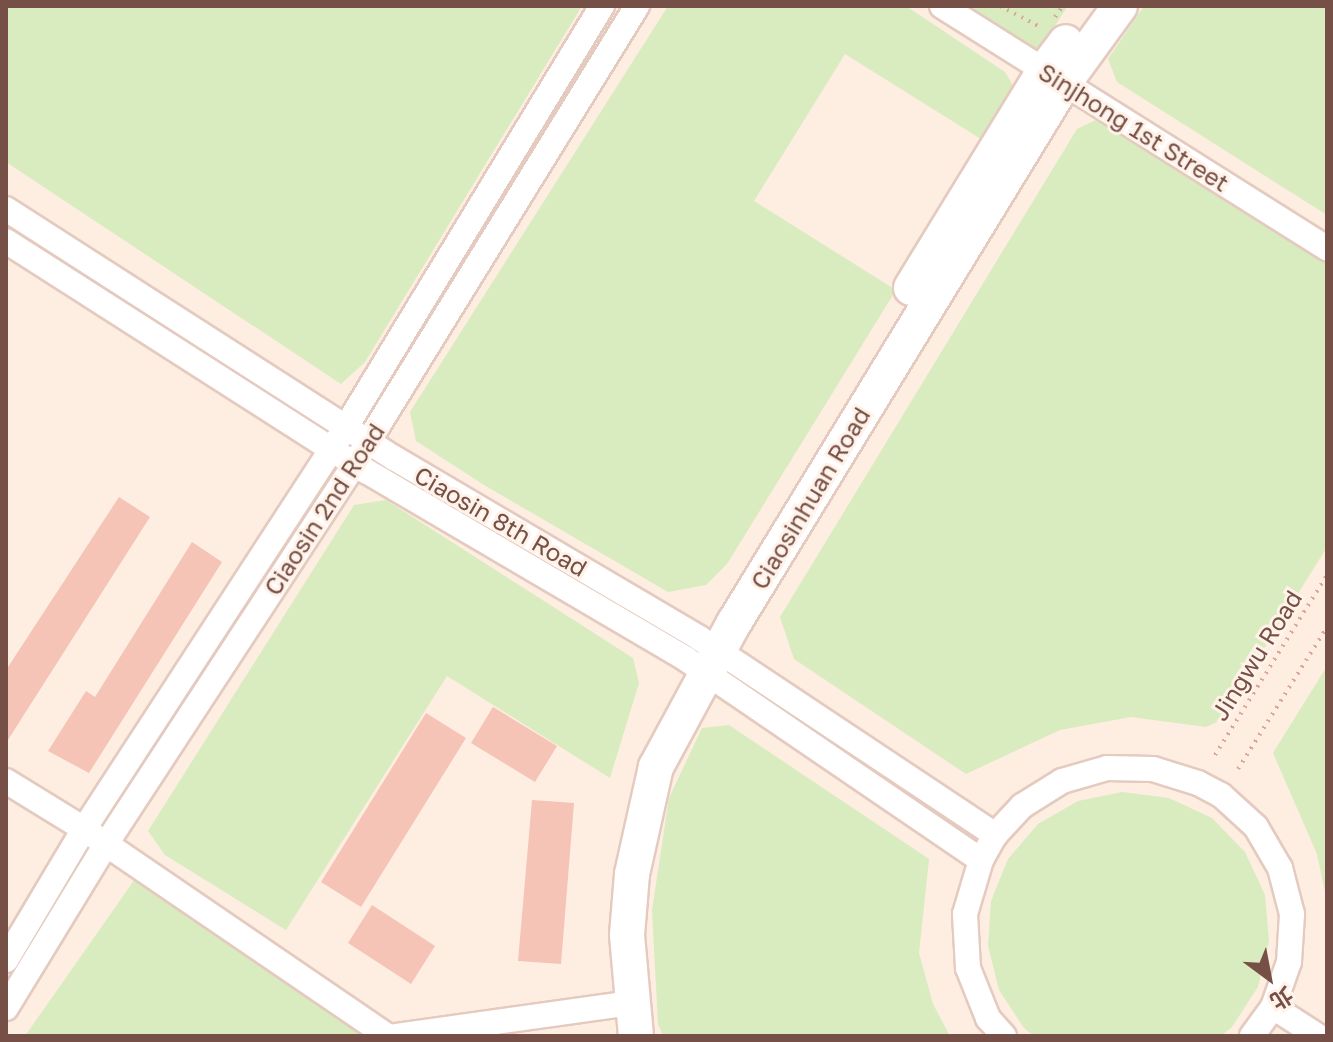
<!DOCTYPE html>
<html>
<head>
<meta charset="utf-8">
<style>
	body { margin:0 }
	#map { position:relative; width:1333px; height:1042px; overflow:hidden; background:#feede1; font-family:"Golos Text","Noto Sans TC",sans-serif }
	div>[style] { position:absolute }
	.green>* { inset:0; background:#d9ecbf }
	.building>* { inset:0; background:#f5c4b7 }
	.path>* { height:4px; margin-top:-2px; transform-origin:0; background:repeating-linear-gradient(90deg,#daa79a 0 2px,transparent 0 8px) }
	.roads { filter:drop-shadow(2px 0 #e4cabf) drop-shadow(-2px 0 #e4cabf) drop-shadow(0 2px #e4cabf) drop-shadow(0 -2px #e4cabf) }
	.street>* { height:24px; margin:-12px; padding:0 12px; transform-origin:12px; border-radius:12px; background:#fff }
	.secondary>* { height:34px; margin:-17px; padding:0 17px; transform-origin:17px; border-radius:17px; background:#fff }
	span { translate:-50% -50%; white-space:nowrap; text-align:center; line-height:1.15; -webkit-text-stroke:6px #fff2e9; paint-order:stroke }
	.street-label { font-size:24px; color:#764f46 }
	.frame { position:absolute; inset:0; border:8px solid #764f46; pointer-events:none }
	.north { position:absolute; left:1229px; top:938px; width:80px; height:80px; -webkit-text-stroke:6px #fff2e9; paint-order:stroke; rotate:148deg; font-size:22px; font-weight:700; line-height:32px; text-align:center; color:#764f46 }
	.north::after { content:''; display:block; margin:auto; width:28px; height:36px; background:#764f46; clip-path:polygon(50% 0,100% 100%,50% 72%,0 100%) }
</style>
</head>
<body>
<div id="map">
	<div class="green">
		<div style="clip-path:polygon(6px 6px,582px 6px,365px 362px,341px 384px,6px 162px)"></div>
		<div style="clip-path:polygon(668px 6px,906px 6px,1005px 72px,1014px 87px,981px 139px,845px 54px,754px 201px,896px 290px,727px 564px,706px 585px,668px 592px,484px 485px,416px 441px,410px 412px)"></div>
		<div style="clip-path:polygon(969px 6px,1068px 6px,1038px 51px)"></div>
		<div style="clip-path:polygon(1144px 6px,1327px 6px,1327px 215px,1117px 82px,1108px 59px)"></div>
		<div style="clip-path:polygon(1098px 119px,1327px 263px,1327px 547px,1219px 721px,1206px 727px,1131px 717px,1060px 730px,966px 774px,794px 659px,780px 617px,1077px 129px)"></div>
		<div style="clip-path:polygon(386px 500px,633px 658px,639px 683px,610px 778px,447px 676px,286px 930px,165px 855px,148px 831px,354px 505px)"></div>
		<div style="clip-path:polygon(1327px 666px,1327px 902px,1317px 854px,1273px 753px)"></div>
		<div style="clip-path:polygon(729px 725px,929px 859px,919px 953px,933px 1004px,950px 1036px,663px 1036px,658px 1024px,652px 910px,669px 798px,702px 728px)"></div>
		<div style="clip-path:polygon(1122px 792px,1169px 798px,1212px 818px,1245px 852px,1265px 895px,1269px 941px,1258px 987px,1232px 1027px,1221px 1036px,1034px 1036px,1024px 1028px,999px 990px,988px 946px,991px 901px,1008px 859px,1038px 824px,1078px 801px)"></div>
		<div style="clip-path:polygon(135px 879px,356px 1030px,360px 1036px,25px 1036px)"></div>
	</div>
	<div class="building">
		<div style="clip-path:polygon(119px 497px,150px 517px,6px 743px,6px 670px)"></div>
		<div style="clip-path:polygon(192px 542px,222px 562px,89px 773px,48px 751px,86px 691px,95px 697px)"></div>
		<div style="clip-path:polygon(493px 707px,557px 746px,535px 782px,471px 743px)"></div>
		<div style="clip-path:polygon(426px 713px,466px 738px,361px 907px,321px 882px)"></div>
		<div style="clip-path:polygon(532px 800px,574px 803px,561px 964px,518px 961px)"></div>
		<div style="clip-path:polygon(372px 905px,435px 946px,411px 984px,348px 943px)"></div>
	</div>
	<div class="path">
		<div style="left:1000px;top:6px;width:47px;rotate:27.6deg"></div>
		<div style="left:1055px;top:17px;width:14px;rotate:-54deg"></div>
		<div style="left:1215px;top:755px;width:212px;rotate:-58.1deg"></div>
		<div style="left:1238px;top:769px;width:168px;rotate:-57.9deg"></div>
	</div>
	<div class="roads">
		<div class="street">
			<div style="left:942px;top:6px;width:455px;rotate:32.2deg"></div>
			<div style="left:6px;top:209px;width:461px;rotate:32.7deg"></div>
			<div style="left:394px;top:458px;width:354px;rotate:30.5deg"></div>
			<div style="left:699px;top:638px;width:356px;rotate:33.6deg"></div>
			<div style="left:6px;top:241px;width:427px;rotate:32.6deg"></div>
			<div style="left:366px;top:471px;width:371px;rotate:30.4deg"></div>
			<div style="left:686px;top:659px;width:357px;rotate:34.3deg"></div>
			<div style="left:6px;top:781px;width:92px;rotate:31.6deg"></div>
			<div style="left:84px;top:829px;width:368px;rotate:34.3deg"></div>
			<div style="left:6px;top:960px;width:152px;rotate:-59.2deg"></div>
			<div style="left:84px;top:829px;width:480px;rotate:-56.9deg"></div>
			<div style="left:346px;top:427px;width:493px;rotate:-58.7deg"></div>
			<div style="left:1273px;top:1007px;width:54px;rotate:32.8deg"></div>
			<div style="left:6px;top:1008px;width:192px;rotate:-58.6deg"></div>
			<div style="left:106px;top:844px;width:455px;rotate:-56.8deg"></div>
			<div style="left:355px;top:463px;width:537px;rotate:-58.32deg"></div>
			<div style="left:396px;top:1036px;width:237px;rotate:-8deg"></div>
			<div style="left:1004px;top:1036px;width:24px;rotate:-132deg"></div>
			<div style="left:988px;top:1018px;width:54px;rotate:-111.8deg"></div>
			<div style="left:968px;top:968px;width:54px;rotate:-93.2deg"></div>
			<div style="left:965px;top:914px;width:56px;rotate:-73.5deg"></div>
			<div style="left:981px;top:860px;width:29px;rotate:-61deg"></div>
			<div style="left:995px;top:835px;width:40px;rotate:-47deg"></div>
			<div style="left:1022px;top:806px;width:47px;rotate:-32deg"></div>
			<div style="left:1062px;top:781px;width:47px;rotate:-16.1deg"></div>
			<div style="left:1107px;top:768px;width:46px;rotate:1.2deg"></div>
			<div style="left:1153px;top:769px;width:47px;rotate:17.3deg"></div>
			<div style="left:1198px;top:783px;width:26px;rotate:28deg"></div>
			<div style="left:1221px;top:795px;width:47px;rotate:42.4deg"></div>
			<div style="left:1256px;top:827px;width:48px;rotate:59.7deg"></div>
			<div style="left:1280px;top:868px;width:48px;rotate:75.4deg"></div>
			<div style="left:1292px;top:914px;width:48px;rotate:93.6deg"></div>
			<div style="left:1289px;top:962px;width:48px;rotate:109.6deg"></div>
			<div style="left:1273px;top:1007px;width:36px;rotate:126deg"></div>
		</div>
		<div class="secondary">
			<div style="left:911px;top:288px;width:255px;rotate:-58.5deg"></div>
			<div style="left:1044px;top:71px;width:36px;rotate:-53deg"></div>
			<div style="left:636px;top:1036px;width:101px;rotate:-95.1deg"></div>
			<div style="left:627px;top:935px;width:61px;rotate:-85.3deg"></div>
			<div style="left:632px;top:874px;width:110px;rotate:-77.4deg"></div>
			<div style="left:656px;top:767px;width:164px;rotate:-61.6deg"></div>
			<div style="left:734px;top:623px;width:633px;rotate:-58.57deg"></div>
			<div style="left:1064px;top:83px;width:95px;rotate:-54deg"></div>
		</div>
	</div>
	<div class="street-label">
		<span style="left:1134px;top:127px;rotate:32deg">Sinjhong 1st Street</span>
		<span style="left:810px;top:498px;rotate:-59deg">Ciaosinhuan Road</span>
		<span style="left:324px;top:509px;rotate:-57deg">Ciaosin 2nd Road</span>
		<span style="left:501px;top:521px;rotate:30deg">Ciaosin 8th Road</span>
		<span style="left:1256px;top:655px;rotate:-58deg">Jingwu Road</span>
	</div>
	<div class="frame"></div>
	<div class="north">北</div>
</div>
</body>
</html>
